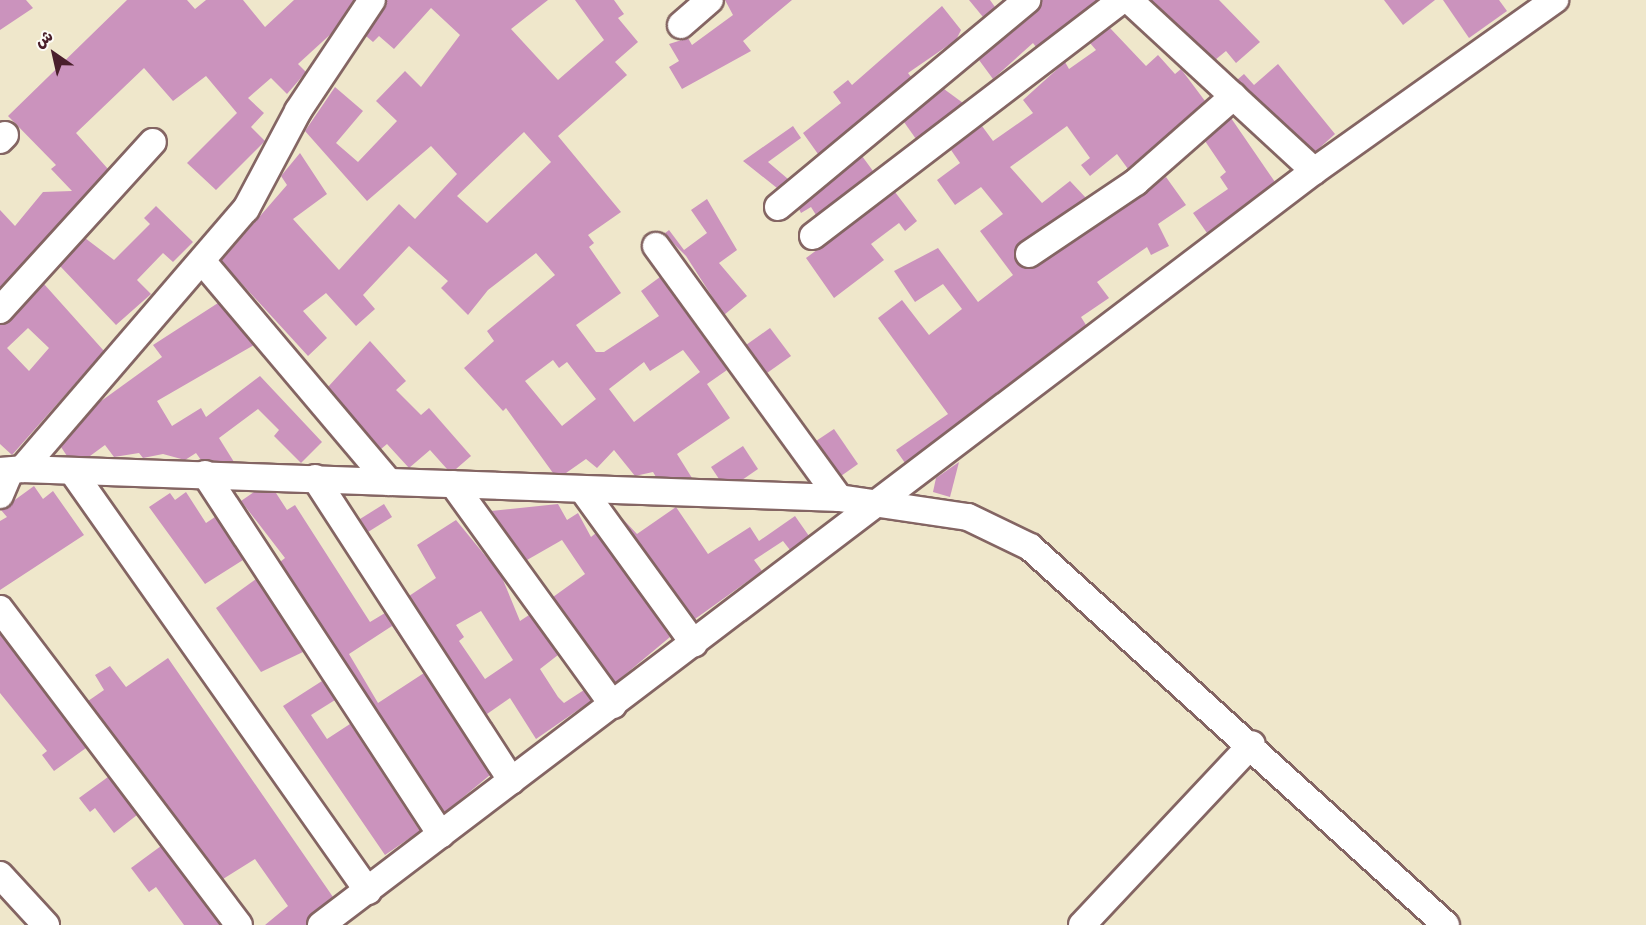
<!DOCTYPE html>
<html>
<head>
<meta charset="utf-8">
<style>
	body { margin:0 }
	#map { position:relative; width:1646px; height:925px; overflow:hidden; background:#efe7cb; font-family:"Comic Neue","Playpen Sans Arabic",sans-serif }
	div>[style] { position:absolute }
	.building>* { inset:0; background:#cb93bd }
	.roads { filter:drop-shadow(2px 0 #846563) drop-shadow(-2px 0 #846563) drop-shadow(0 2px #846563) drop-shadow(0 -2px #846563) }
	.minor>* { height:26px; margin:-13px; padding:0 13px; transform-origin:13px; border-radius:13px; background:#fff }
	span { translate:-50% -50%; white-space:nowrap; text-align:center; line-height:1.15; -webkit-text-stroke:4.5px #fdfcf7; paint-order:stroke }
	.north { position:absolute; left:24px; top:24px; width:60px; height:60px; -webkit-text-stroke:4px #fdfcf7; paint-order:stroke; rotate:326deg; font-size:16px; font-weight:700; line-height:24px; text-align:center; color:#4a1f2b }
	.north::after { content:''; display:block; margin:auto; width:21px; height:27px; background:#4a1f2b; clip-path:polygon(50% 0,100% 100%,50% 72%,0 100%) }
</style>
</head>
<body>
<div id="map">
	<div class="building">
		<div style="clip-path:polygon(0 0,26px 0,33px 8px,0 30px)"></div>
		<div style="clip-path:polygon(127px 0,187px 0,195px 9px,206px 0,243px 0,265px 27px,294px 0,354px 0,333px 32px,298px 64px,306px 72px,287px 94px,271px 78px,248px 98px,264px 113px,251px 127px,265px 141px,216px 190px,187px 163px,237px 113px,206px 76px,173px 101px,144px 68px,76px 133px,108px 169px,0 288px,0 210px,15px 226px,43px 192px,72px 191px,51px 169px,56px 165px,8px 116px)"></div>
		<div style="clip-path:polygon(evenodd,387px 0,548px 0,511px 29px,558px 80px,604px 40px,575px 0,614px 0,624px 14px,618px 18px,638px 42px,615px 62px,627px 75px,558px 136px,621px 212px,588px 235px,594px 243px,589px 247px,621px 293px,576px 325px,596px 352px,604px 352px,659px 316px,641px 291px,660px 277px,727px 370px,707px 384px,730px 418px,677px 454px,692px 478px,656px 477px,653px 472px,635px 476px,614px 450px,597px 468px,586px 459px,566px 473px,553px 473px,506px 408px,503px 411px,464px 368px,494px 341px,487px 331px,555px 275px,536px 253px,488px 290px,468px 315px,441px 288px,448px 281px,409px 246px,363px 295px,375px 309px,356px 326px,326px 293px,303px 311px,327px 338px,308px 356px,221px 261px,287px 185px,281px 176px,300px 153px,327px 194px,293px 219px,339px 270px,399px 204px,415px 219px,457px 174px,431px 146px,367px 201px,305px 131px,335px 87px,363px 111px,336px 143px,358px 162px,397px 121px,376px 101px,405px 71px,421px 87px,460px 35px,431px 8px,394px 49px,379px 36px,373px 42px,366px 36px,387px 0,524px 132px,551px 162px,487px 223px,457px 196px,524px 132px,387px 0,683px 350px,700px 372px,634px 422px,609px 389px,644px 362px,650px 371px,683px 350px,387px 0,553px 360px,559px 368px,567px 362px,596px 399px,562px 426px,525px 381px,553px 360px)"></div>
		<div style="clip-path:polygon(725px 0,792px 0,743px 41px,751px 51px,682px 89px,669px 67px,679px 61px,669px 44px,688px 38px,692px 45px,733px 15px)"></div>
		<div style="clip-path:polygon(969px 0,990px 0,995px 7px,983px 17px)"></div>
		<div style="clip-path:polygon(1042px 0,1097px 0,1036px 47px,1033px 43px,993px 79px,979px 60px,1037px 12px)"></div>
		<div style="clip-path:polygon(1151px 0,1219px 0,1260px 42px,1236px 63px,1226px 51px,1215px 60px)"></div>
		<div style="clip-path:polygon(1384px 0,1435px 0,1403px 25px)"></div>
		<div style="clip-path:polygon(1443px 0,1499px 0,1507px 11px,1469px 38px)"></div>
		<div style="clip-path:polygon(942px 6px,961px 30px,956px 40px,908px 73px,911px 77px,818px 154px,803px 133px,841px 103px,833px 92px,848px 80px,852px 85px)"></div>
		<div style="clip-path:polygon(1110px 28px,1146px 66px,1158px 55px,1175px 74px,1181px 69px,1205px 101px,1128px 169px,1117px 154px,1090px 176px,1081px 165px,1090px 158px,1067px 126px,1010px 167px,1042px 203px,1070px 181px,1086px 198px,1021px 242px,1014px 256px,1023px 268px,1037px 266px,1166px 177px,1186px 205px,1158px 224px,1169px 246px,1151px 255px,1147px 247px,1097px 282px,1109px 298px,1081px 317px,1086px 325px,905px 463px,896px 450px,948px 414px,878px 318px,902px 300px,929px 335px,962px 309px,943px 284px,915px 302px,894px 271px,938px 248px,978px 302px,1013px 275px,980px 231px,1003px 214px,981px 187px,955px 205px,937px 180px,960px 163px,951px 150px,982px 126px,993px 141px,1033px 113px,1023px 100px,1065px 62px,1069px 69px,1096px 50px,1090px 43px)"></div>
		<div style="clip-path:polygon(1278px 64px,1335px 134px,1315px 152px,1237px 80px,1244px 74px,1254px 85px)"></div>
		<div style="clip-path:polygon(944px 89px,963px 103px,916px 139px,904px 122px)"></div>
		<div style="clip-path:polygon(1231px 118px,1275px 182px,1207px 233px,1193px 213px,1228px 189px,1220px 177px,1226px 172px,1205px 141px)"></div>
		<div style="clip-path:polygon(793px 126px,801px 138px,768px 162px,788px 179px,777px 188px,743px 161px)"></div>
		<div style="clip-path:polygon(862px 156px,873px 171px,816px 215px,811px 207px,801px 213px,799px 209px)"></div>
		<div style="clip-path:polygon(895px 192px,917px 221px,905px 231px,899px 223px,871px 244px,884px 260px,834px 298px,806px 258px)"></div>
		<div style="clip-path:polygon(707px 199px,737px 250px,719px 263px,747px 296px,724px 315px,686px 256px,664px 234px,669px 230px,684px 250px,707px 233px,691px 210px)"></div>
		<div style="clip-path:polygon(156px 206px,193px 242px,173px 262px,163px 253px,137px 280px,151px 294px,116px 325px,60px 266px,85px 238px,114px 260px,150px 224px,144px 218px)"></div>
		<div style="clip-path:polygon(evenodd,44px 284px,104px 351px,12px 455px,0 444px,0 325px,11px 320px,44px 284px,28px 328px,49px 348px,29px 371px,7px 348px,28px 328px)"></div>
		<div style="clip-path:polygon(218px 303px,254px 345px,157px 401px,172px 426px,201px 408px,206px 417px,260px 376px,322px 442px,301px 463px,274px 436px,279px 430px,258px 409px,219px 438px,234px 462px,201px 460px,196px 453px,185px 460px,163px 454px,143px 458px,139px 453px,114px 457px,105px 445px,90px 456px,67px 456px,61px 447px,97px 404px,162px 357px,153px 345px)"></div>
		<div style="clip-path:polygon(770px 328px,791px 356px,767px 373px,746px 345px)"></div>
		<div style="clip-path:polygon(370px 341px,406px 381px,396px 390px,421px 415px,429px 408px,471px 456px,456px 469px,447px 469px,430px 450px,409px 468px,387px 444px,381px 449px,328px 387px)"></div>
		<div style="clip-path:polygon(834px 429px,858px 464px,841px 476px,816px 441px)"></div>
		<div style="clip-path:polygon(743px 446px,758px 469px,742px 480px,719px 479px,711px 467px)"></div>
		<div style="clip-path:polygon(959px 462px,950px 497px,933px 492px,936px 478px)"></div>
		<div style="clip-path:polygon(34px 486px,43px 499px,53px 491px,84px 535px,0 590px,0 521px,7px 517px,1px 510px)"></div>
		<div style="clip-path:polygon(186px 492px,206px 523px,215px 517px,243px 560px,205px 584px,149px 507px,170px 493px,175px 500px)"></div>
		<div style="clip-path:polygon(evenodd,254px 492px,276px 493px,287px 510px,295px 505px,370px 622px,385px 613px,490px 775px,444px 813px,280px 562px,285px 558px,241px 501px,254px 492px,392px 626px,424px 673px,378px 703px,349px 654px,392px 626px)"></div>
		<div style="clip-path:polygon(384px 504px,392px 517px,368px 532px,360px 519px)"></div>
		<div style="clip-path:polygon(558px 504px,567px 520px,578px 513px,591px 537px,596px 533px,670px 637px,615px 683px,553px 597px,585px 574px,562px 540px,527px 560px,491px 511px)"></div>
		<div style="clip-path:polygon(676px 507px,708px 554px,750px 527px,759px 541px,795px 516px,809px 536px,790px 550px,783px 541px,754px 560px,762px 571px,695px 619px,620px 516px,637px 534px)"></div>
		<div style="clip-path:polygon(evenodd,456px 520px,501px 575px,520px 621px,529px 615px,558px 655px,540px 669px,558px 697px,564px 703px,584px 690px,591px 701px,536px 739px,510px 698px,487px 714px,515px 758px,409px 596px,436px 578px,417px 545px,456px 520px,481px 611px,513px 660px,485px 679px,459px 641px,464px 637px,456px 625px,481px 611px)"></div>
		<div style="clip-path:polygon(256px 579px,303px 652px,261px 672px,216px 608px)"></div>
		<div style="clip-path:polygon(0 634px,86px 748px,54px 771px,42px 755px,47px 751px,0 693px)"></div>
		<div style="clip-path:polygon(168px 658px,333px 897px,312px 913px,306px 925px,265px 925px,288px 906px,255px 859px,223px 879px,88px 701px,104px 690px,95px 675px,110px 666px,126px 687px)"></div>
		<div style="clip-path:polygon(322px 681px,335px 700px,311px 715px,327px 739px,350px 724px,420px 831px,385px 855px,283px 706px)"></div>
		<div style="clip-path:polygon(108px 777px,137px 815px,114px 833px,95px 808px,90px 812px,79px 798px)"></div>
		<div style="clip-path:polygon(161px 846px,220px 925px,184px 925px,156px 887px,149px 892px,131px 868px)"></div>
	</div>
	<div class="roads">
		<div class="minor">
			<div style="left:1129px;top:0;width:252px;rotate:42.7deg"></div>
			<div style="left:681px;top:25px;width:38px;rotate:-41deg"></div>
			<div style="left:0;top:140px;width:7px;rotate:-45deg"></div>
			<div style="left:778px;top:207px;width:324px;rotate:-39.7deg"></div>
			<div style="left:813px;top:236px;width:389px;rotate:-37.4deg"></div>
			<div style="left:656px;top:246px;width:311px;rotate:54deg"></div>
			<div style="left:1029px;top:254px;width:129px;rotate:-33.9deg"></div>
			<div style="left:1136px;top:182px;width:130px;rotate:-41.3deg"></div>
			<div style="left:203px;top:262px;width:288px;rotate:49.8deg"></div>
			<div style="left:0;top:310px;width:227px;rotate:-47.7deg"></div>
			<div style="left:22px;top:469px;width:818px;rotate:2.03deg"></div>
			<div style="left:839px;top:498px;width:130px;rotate:8.4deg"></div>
			<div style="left:968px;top:517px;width:69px;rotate:25.8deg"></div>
			<div style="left:1030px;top:547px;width:562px;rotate:42.26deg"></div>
			<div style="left:0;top:471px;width:22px;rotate:-5deg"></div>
			<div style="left:22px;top:469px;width:343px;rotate:-49.3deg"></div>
			<div style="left:246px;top:209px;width:111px;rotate:-62deg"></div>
			<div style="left:298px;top:111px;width:133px;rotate:-56.3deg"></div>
			<div style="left:72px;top:471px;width:514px;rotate:54.83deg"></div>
			<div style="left:205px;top:474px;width:431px;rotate:56.8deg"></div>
			<div style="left:315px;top:478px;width:361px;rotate:57deg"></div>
			<div style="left:453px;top:484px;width:273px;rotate:54.1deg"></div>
			<div style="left:582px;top:489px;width:191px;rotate:54.1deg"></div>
			<div style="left:0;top:495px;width:26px;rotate:-67deg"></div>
			<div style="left:0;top:609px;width:396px;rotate:52.9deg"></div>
			<div style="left:0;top:875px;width:68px;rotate:47.4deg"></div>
			<div style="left:321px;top:925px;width:1247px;rotate:-37.21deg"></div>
			<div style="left:1314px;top:171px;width:296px;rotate:-35.4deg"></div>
			<div style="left:1082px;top:925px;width:248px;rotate:-46.8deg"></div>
		</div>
	</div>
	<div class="north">ش</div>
</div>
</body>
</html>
